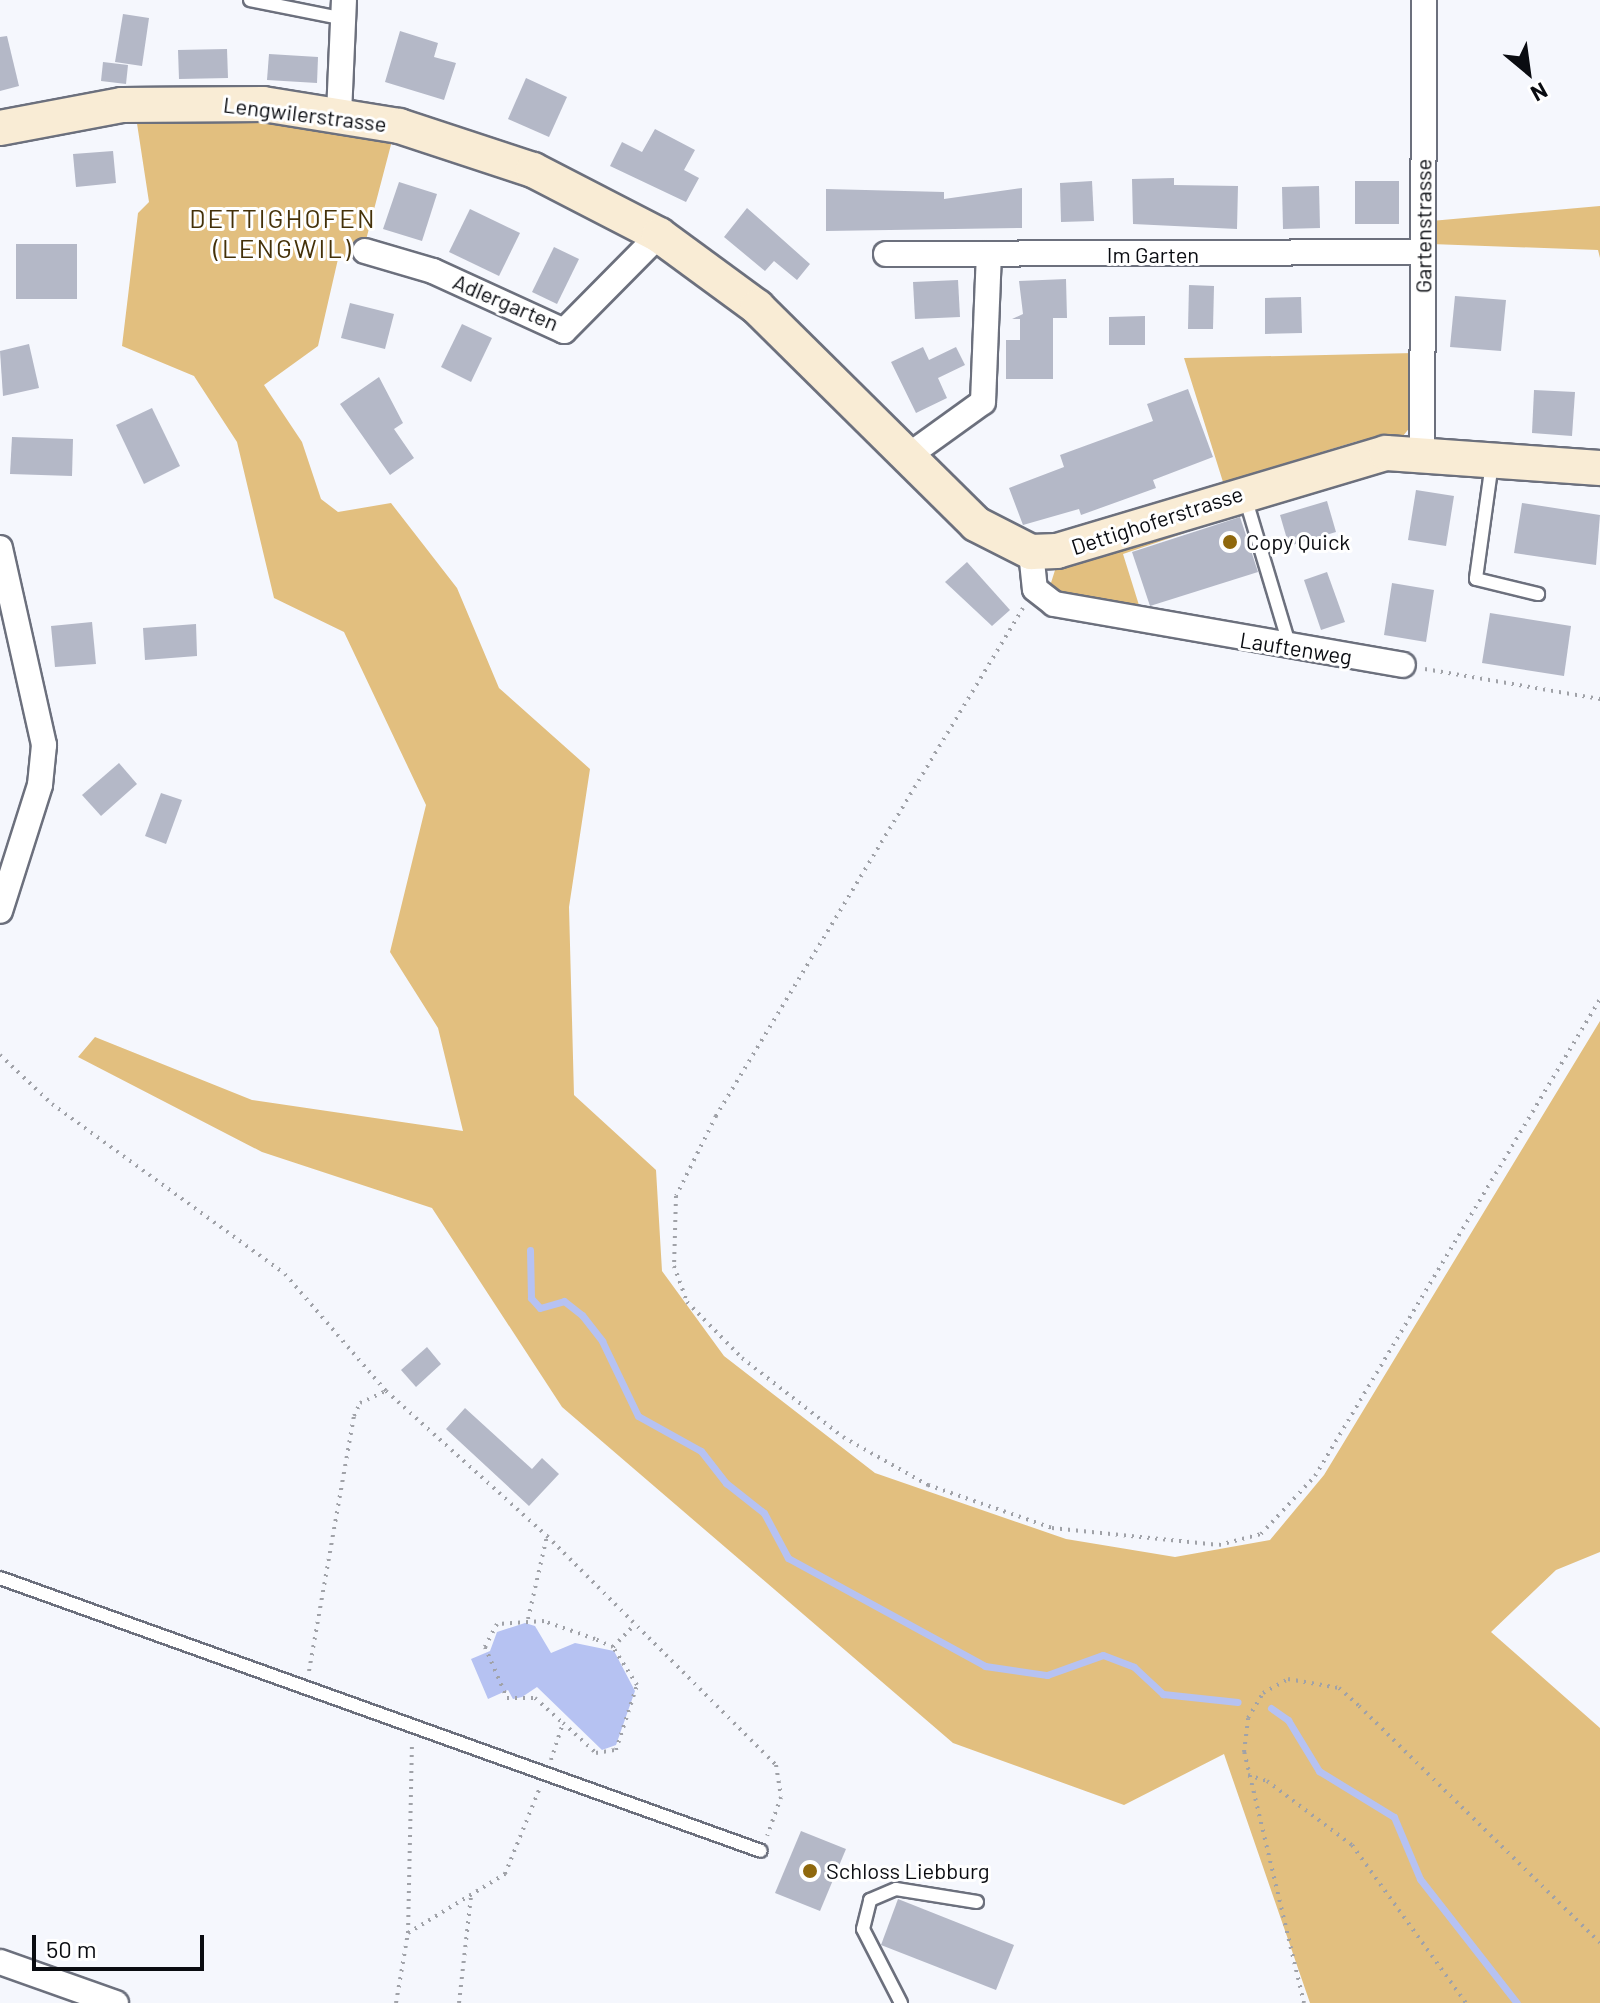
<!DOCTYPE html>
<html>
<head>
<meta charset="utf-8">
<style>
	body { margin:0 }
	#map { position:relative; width:1600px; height:2003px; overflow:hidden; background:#f5f7fd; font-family:Barlow,sans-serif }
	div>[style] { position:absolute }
	.green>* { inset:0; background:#e2bf7f }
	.water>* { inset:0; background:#b6c2f2 }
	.stream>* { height:7px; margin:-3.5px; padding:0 3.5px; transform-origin:3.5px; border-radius:3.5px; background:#b6c2f2 }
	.building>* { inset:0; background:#b4b8c7 }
	.path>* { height:4px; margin-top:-2px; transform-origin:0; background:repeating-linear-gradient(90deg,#a0a2a8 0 2px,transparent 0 8px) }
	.roads { filter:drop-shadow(2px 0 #6c707d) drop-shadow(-2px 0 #6c707d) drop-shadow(0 2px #6c707d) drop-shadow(0 -2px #6c707d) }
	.lane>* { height:12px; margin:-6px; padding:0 6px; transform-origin:6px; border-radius:6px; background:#fff }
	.street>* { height:24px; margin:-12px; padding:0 12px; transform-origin:12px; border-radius:12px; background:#fff }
	.secondary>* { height:34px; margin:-17px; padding:0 17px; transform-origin:17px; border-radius:17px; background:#f9ecd5 }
	.dots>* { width:22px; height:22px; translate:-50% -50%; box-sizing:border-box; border:4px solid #fff; border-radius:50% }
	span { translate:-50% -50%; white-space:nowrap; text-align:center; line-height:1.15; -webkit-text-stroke:6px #fff; paint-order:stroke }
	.street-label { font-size:22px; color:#0a0c11 }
	.poi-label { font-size:22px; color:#0a0c11 }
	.left { translate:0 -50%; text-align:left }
	.quarter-label { font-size:26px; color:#443109; letter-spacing:2px }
	.north { position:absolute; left:1488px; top:32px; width:80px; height:80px; -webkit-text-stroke:6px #fff; paint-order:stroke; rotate:151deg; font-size:22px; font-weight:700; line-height:32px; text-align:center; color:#0a0c11 }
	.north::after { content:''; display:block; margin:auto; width:28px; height:36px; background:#0a0c11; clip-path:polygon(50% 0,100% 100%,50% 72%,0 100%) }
	.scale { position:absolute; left:32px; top:1935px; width:172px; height:36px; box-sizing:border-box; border:4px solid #0a0c11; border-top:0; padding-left:10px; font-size:24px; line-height:28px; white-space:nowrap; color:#0a0c11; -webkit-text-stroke:6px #fff; paint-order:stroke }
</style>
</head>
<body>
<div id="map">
	<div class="green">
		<div style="clip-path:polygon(136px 117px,246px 117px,393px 137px,361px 259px,338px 259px,318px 346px,264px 385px,302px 442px,321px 499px,338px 512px,391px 503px,457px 588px,499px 688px,590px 769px,569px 907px,574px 1095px,656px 1170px,662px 1271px,724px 1356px,875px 1473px,1066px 1539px,1175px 1557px,1270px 1540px,1324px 1475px,1600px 1021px,1600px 1552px,1556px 1570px,1491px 1632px,1600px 1728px,1600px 2003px,1310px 2003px,1224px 1754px,1124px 1805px,953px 1743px,562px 1407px,432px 1208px,262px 1152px,78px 1057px,95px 1037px,252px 1100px,463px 1131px,438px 1028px,390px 952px,426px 805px,344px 632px,274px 598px,237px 442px,194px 376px,122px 346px,138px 213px,149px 202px)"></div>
		<div style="clip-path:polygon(1600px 206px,1600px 258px,1598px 250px,1431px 244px,1431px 221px)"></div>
		<div style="clip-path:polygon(1414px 353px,1411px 426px,1403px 436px,1358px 441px,1223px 482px,1184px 358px)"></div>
		<div style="clip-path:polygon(1181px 523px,1185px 533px,1123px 554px,1143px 618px,1067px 602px,1050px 586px,1056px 567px)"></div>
	</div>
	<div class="water">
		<div style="clip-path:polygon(525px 1623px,535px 1626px,551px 1653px,575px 1643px,614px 1651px,635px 1691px,616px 1745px,602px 1750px,537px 1687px,522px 1697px,513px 1699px,508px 1690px,488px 1699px,471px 1659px,490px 1651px,497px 1632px)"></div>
	</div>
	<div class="stream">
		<div style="left:530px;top:1250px;width:48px;rotate:88.8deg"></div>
		<div style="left:531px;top:1298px;width:13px;rotate:48deg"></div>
		<div style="left:540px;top:1308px;width:25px;rotate:-16deg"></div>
		<div style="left:564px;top:1301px;width:23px;rotate:38deg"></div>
		<div style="left:582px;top:1315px;width:33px;rotate:52deg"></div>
		<div style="left:602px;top:1341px;width:83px;rotate:64.4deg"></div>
		<div style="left:638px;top:1416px;width:72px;rotate:29.1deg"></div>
		<div style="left:701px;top:1451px;width:41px;rotate:52deg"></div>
		<div style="left:726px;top:1483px;width:48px;rotate:38.3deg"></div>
		<div style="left:764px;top:1513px;width:51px;rotate:61.9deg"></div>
		<div style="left:788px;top:1558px;width:225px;rotate:28.7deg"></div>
		<div style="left:985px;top:1666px;width:63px;rotate:8.3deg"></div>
		<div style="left:1047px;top:1675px;width:59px;rotate:-19.7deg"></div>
		<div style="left:1103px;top:1655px;width:33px;rotate:21deg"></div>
		<div style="left:1134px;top:1667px;width:40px;rotate:43deg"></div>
		<div style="left:1163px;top:1694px;width:75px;rotate:6.1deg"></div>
		<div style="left:1271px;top:1708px;width:21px;rotate:35deg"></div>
		<div style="left:1288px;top:1720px;width:60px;rotate:58.7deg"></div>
		<div style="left:1319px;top:1771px;width:88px;rotate:31.5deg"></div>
		<div style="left:1394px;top:1817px;width:67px;rotate:67.2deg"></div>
		<div style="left:1420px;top:1879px;width:157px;rotate:52deg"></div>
	</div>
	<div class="building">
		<div style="clip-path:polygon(123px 14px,149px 18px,142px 66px,115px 62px)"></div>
		<div style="clip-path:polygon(400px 31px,438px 43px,434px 57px,456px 63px,444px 100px,385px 82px)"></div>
		<div style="clip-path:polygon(7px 36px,19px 86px,0 91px,0 37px)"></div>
		<div style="clip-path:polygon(227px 49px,228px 78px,179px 79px,178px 50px)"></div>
		<div style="clip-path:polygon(269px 54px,318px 57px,317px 83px,267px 80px)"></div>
		<div style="clip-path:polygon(103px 62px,128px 65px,126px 84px,101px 81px)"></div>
		<div style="clip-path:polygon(526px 78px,567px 97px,549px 137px,508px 119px)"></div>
		<div style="clip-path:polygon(655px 129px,695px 150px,684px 170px,699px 178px,686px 202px,610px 166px,622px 142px,642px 152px)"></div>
		<div style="clip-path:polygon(113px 151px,116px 183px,76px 187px,73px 154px)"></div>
		<div style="clip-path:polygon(1174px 178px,1174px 185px,1238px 186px,1237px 229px,1133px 224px,1132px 179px)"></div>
		<div style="clip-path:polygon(1092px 181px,1094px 221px,1061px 222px,1060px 183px)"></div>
		<div style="clip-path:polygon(1355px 181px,1399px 181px,1399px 224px,1355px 224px)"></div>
		<div style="clip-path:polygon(399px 182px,437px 194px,422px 241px,383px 229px)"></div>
		<div style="clip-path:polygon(1319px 186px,1320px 228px,1283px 229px,1282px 187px)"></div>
		<div style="clip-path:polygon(1022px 188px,1022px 228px,826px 231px,826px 189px,944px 192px,944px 199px)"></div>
		<div style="clip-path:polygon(747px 208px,810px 264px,797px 280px,774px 261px,765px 271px,724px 237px)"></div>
		<div style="clip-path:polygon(470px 209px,520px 233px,499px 276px,449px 252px)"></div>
		<div style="clip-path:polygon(16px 244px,77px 244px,77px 299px,16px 299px)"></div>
		<div style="clip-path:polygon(554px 247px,579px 259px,557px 304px,532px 292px)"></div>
		<div style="clip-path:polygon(1066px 279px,1067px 318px,1053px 318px,1053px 379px,1006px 379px,1006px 340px,1020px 340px,1020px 319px,1012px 319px,1023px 314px,1019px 281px)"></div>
		<div style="clip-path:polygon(958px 280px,960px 317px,915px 319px,913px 282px)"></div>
		<div style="clip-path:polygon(1189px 285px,1214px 286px,1213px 329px,1188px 329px)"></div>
		<div style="clip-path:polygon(1455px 296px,1506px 300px,1501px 351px,1450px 347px)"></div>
		<div style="clip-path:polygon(1301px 297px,1302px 333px,1265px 334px,1265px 298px)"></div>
		<div style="clip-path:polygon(350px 303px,394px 314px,385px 349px,341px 338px)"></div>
		<div style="clip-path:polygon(1145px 316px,1145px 345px,1109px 345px,1109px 317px)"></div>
		<div style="clip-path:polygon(462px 324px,492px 338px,471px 382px,441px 367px)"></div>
		<div style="clip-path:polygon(29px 344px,39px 388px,3px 396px,0 351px)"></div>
		<div style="clip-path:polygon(923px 347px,929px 360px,956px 347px,965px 365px,938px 378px,947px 398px,916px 413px,891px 362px)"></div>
		<div style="clip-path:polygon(379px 377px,403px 423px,394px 429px,414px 458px,390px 475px,340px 404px)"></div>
		<div style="clip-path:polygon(1188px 389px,1213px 457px,1153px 480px,1156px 488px,1081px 515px,1079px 509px,1023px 525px,1009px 488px,1064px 467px,1060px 455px,1153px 421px,1147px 404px)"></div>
		<div style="clip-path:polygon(1534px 390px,1575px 392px,1572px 436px,1532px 433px)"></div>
		<div style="clip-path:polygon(152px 408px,180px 466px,144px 484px,116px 425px)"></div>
		<div style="clip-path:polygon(12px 437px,73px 439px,72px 476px,10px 474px)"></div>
		<div style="clip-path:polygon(1416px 490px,1454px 496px,1446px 546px,1408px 540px)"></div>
		<div style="clip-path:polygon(1327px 501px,1336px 532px,1289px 546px,1280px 515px)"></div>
		<div style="clip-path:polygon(1522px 503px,1600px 515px,1596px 565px,1514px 553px)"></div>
		<div style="clip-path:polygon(1240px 517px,1258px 572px,1150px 606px,1132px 552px)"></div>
		<div style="clip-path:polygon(967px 562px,1010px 610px,992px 626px,945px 582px)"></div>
		<div style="clip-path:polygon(1327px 572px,1345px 622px,1321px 630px,1304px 580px)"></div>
		<div style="clip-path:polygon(1392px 583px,1434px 590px,1426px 642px,1384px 635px)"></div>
		<div style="clip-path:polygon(1490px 613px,1571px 626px,1564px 676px,1482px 663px)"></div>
		<div style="clip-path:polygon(92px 622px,96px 664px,55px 667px,51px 626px)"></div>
		<div style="clip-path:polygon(196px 624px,197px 656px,145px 660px,143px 628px)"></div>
		<div style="clip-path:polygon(119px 763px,137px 784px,101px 816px,82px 795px)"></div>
		<div style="clip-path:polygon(161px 793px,182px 800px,166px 844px,145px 836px)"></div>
		<div style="clip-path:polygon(427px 1347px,441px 1364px,416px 1387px,401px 1370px)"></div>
		<div style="clip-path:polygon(465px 1408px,532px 1469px,542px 1458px,559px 1474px,529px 1506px,446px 1429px)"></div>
		<div style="clip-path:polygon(801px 1831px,846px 1849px,820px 1911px,775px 1893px)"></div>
		<div style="clip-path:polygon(898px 1899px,1014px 1945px,996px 1990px,881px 1945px)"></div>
	</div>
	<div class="path">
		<div style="left:1023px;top:608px;width:594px;rotate:121.15deg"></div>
		<div style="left:716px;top:1116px;width:89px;rotate:116.6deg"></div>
		<div style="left:676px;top:1196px;width:70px;rotate:91.6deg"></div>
		<div style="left:674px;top:1266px;width:38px;rotate:70deg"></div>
		<div style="left:687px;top:1302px;width:78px;rotate:45.5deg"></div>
		<div style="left:742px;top:1358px;width:128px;rotate:38deg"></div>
		<div style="left:843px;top:1437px;width:98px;rotate:29.5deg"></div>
		<div style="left:928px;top:1485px;width:131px;rotate:19.1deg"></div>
		<div style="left:1052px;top:1528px;width:168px;rotate:5.8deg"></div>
		<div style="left:1219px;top:1545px;width:43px;rotate:-14.7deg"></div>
		<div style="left:1261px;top:1534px;width:79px;rotate:-47deg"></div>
		<div style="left:1315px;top:1476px;width:556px;rotate:-59.14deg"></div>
		<div style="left:1425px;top:669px;width:178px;rotate:9.7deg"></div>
		<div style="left:0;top:1055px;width:71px;rotate:43.3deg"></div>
		<div style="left:52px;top:1104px;width:288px;rotate:36.1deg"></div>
		<div style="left:285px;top:1274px;width:155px;rotate:49.2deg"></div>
		<div style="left:386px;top:1391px;width:217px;rotate:42deg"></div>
		<div style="left:547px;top:1536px;width:324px;rotate:45deg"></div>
		<div style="left:776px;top:1765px;width:32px;rotate:81deg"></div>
		<div style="left:781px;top:1797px;width:41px;rotate:109.7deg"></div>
		<div style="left:528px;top:1619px;width:85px;rotate:-77.1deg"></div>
		<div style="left:613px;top:1647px;width:28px;rotate:-46deg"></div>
		<div style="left:309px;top:1671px;width:259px;rotate:-80deg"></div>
		<div style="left:354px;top:1416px;width:14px;rotate:-65deg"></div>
		<div style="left:360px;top:1403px;width:29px;rotate:-25deg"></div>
		<div style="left:551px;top:1760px;width:39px;rotate:-72deg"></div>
		<div style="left:563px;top:1723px;width:45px;rotate:42.3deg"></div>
		<div style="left:596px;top:1753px;width:20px;rotate:-9deg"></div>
		<div style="left:616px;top:1750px;width:68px;rotate:-72.1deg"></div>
		<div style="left:637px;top:1685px;width:45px;rotate:-122.3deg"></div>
		<div style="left:613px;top:1647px;width:20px;rotate:-156deg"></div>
		<div style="left:595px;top:1639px;width:54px;rotate:-160.6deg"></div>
		<div style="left:544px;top:1621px;width:47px;rotate:176.3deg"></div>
		<div style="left:497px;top:1624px;width:26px;rotate:118deg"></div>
		<div style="left:485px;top:1647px;width:56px;rotate:66.7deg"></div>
		<div style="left:507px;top:1698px;width:28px"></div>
		<div style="left:535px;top:1698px;width:38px;rotate:42deg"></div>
		<div style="left:1248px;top:1775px;width:20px;rotate:18deg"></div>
		<div style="left:1267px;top:1781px;width:106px;rotate:37deg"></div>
		<div style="left:1352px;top:1845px;width:195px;rotate:54.2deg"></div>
		<div style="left:408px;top:1933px;width:114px;rotate:-31.3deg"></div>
		<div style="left:505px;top:1874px;width:91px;rotate:-68deg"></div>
		<div style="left:396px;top:2003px;width:71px;rotate:-80.3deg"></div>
		<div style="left:408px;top:1933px;width:189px;rotate:-88.8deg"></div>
		<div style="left:459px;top:2003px;width:108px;rotate:-83.6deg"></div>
		<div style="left:1304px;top:2003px;width:258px;rotate:-103.4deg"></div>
		<div style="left:1244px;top:1752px;width:34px;rotate:-83deg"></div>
		<div style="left:1248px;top:1718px;width:29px;rotate:-59deg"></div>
		<div style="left:1263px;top:1693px;width:29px;rotate:-29deg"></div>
		<div style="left:1288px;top:1679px;width:52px;rotate:10deg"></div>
		<div style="left:1339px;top:1688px;width:27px;rotate:42deg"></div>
		<div style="left:1359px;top:1706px;width:338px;rotate:44.5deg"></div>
	</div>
	<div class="roads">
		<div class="lane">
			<div style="left:250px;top:0;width:96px;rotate:11.4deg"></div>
			<div style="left:1492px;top:463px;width:117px;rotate:97.9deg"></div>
			<div style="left:1476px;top:579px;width:64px;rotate:13.6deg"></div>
			<div style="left:1245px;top:497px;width:157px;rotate:73.3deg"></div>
			<div style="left:0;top:1578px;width:808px;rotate:19.73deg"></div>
			<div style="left:901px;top:2003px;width:83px;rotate:-117.2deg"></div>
			<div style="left:863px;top:1929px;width:30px;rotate:-76deg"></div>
			<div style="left:870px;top:1900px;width:28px;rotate:-23deg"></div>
			<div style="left:896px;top:1889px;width:82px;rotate:9.1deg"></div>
		</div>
		<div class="street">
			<div style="left:339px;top:114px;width:114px;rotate:-87.5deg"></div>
			<div style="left:365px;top:251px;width:71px;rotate:16.4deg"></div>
			<div style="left:433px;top:271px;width:144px;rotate:24.6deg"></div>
			<div style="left:564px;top:331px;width:135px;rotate:-45.3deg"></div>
			<div style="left:886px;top:254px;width:534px;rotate:-0.21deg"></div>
			<div style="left:1422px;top:451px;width:451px;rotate:-89.7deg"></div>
			<div style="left:908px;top:456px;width:92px;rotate:-35.8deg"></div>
			<div style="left:983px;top:402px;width:148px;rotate:-87.7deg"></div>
			<div style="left:0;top:548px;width:202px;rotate:77.4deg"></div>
			<div style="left:44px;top:745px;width:40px;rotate:95.7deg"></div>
			<div style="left:40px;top:785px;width:132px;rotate:107.6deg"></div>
			<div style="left:1031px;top:552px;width:37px;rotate:84deg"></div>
			<div style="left:1035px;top:589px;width:24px;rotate:38deg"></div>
			<div style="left:1054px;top:604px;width:354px;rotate:9.9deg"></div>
			<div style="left:0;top:1962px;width:123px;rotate:19.5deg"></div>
		</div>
		<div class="secondary">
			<div style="left:0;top:128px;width:124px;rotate:-10.7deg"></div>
			<div style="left:122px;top:105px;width:141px;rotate:-0.4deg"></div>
			<div style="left:263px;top:104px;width:138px;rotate:9.2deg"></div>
			<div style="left:399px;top:126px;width:141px;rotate:18.2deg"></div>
			<div style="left:533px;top:170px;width:142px;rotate:27.3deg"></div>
			<div style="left:659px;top:235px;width:122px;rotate:36.3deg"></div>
			<div style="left:757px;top:307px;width:308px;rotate:44.7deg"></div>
			<div style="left:976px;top:524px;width:62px;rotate:27deg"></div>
			<div style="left:1031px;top:552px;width:26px;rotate:-2deg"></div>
			<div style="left:1057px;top:551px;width:343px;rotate:-16.6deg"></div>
			<div style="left:1386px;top:453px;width:215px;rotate:4deg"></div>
		</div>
	</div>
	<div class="dots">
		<div style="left:1230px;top:542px;background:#8f680d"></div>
		<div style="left:810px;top:1871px;background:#8f680d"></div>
	</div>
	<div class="street-label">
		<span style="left:305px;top:114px;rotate:7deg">Lengwilerstrasse</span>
		<span style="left:1423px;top:226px;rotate:-90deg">Gartenstrasse</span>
		<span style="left:1153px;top:255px">Im Garten</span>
		<span style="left:506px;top:302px;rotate:23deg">Adlergarten</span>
		<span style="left:1157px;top:520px;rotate:-18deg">Dettighoferstrasse</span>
		<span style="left:1296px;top:648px;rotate:9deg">Lauftenweg</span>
	</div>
	<div class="poi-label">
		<span class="left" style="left:1246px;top:542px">Copy Quick</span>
		<span class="left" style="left:826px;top:1871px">Schloss Liebburg</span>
	</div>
	<div class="quarter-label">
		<span style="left:283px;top:233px">DETTIGHOFEN<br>(LENGWIL)</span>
	</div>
	<div class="north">N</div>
	<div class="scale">50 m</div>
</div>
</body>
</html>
